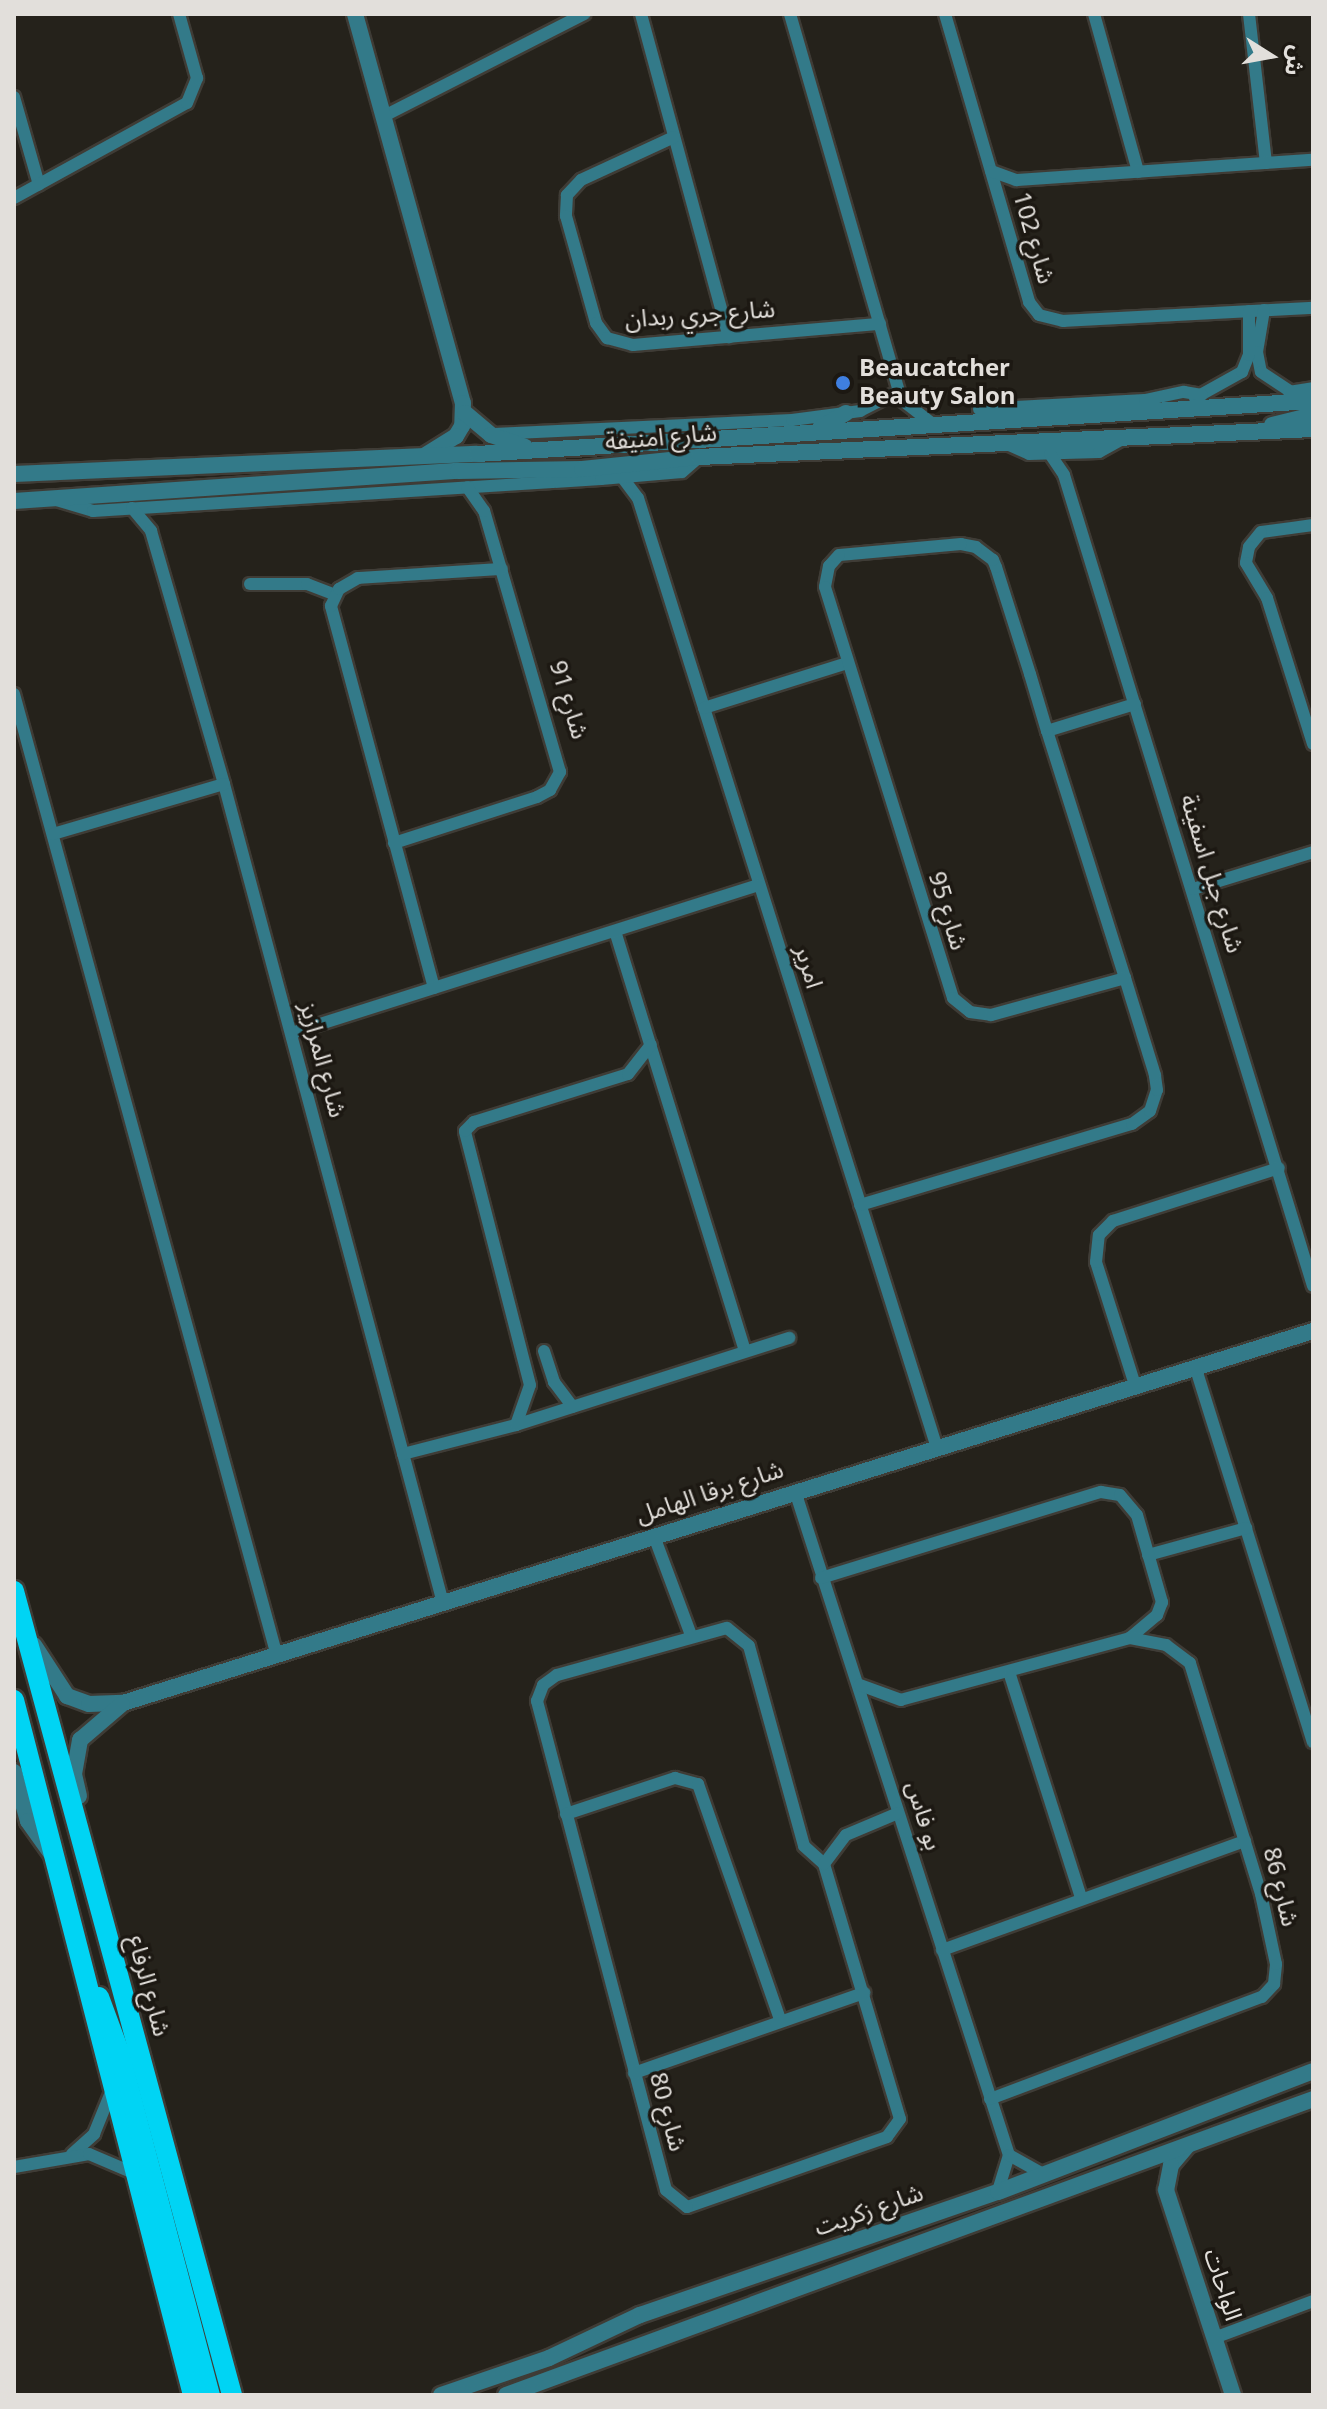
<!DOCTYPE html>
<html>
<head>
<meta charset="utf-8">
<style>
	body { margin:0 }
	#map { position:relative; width:1327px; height:2409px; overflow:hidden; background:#25221b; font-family:Georgia,"Noto Sans Arabic",serif }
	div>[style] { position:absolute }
	.roads { filter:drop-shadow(2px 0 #3f3c36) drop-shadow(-2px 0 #3f3c36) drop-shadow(0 2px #3f3c36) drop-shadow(0 -2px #3f3c36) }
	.minor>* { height:12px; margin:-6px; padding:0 6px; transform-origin:6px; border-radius:6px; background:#337a89 }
	.tertiary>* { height:16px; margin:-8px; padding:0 8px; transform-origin:8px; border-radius:8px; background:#337a89 }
	.primary>* { height:20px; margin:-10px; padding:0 10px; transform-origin:10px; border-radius:10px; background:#00d4f4 }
	.dots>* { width:22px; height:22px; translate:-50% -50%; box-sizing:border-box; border:4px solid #1c1812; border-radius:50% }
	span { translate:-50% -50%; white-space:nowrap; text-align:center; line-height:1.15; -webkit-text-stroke:7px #1c1812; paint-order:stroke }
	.street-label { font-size:24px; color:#e2dfdb }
	.poi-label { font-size:24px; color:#e2dfdb; font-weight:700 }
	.left { translate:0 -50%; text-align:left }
	.frame { position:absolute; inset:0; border:16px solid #e2dfdb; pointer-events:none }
	.north { position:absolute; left:1231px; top:16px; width:80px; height:80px; -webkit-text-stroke:6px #1c1812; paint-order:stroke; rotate:101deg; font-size:22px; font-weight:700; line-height:32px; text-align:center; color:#e2dfdb }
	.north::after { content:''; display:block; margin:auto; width:28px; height:36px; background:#e2dfdb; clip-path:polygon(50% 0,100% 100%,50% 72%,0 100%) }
</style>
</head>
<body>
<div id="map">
	<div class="roads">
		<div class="minor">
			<div style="left:641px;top:14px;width:335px;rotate:74.8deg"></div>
			<div style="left:790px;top:14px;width:397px;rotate:73.9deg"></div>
			<div style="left:945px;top:14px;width:300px;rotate:73.7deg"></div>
			<div style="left:1029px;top:302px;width:16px;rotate:52deg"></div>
			<div style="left:1039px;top:315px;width:25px;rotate:14deg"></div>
			<div style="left:1063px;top:321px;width:250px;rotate:-3deg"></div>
			<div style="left:1094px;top:14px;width:164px;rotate:74.4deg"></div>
			<div style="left:1249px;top:14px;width:150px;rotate:83.5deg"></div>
			<div style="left:14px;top:97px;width:91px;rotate:74.1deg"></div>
			<div style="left:384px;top:116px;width:225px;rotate:-27deg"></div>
			<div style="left:674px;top:137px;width:102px;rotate:155.2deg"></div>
			<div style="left:581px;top:180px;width:21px;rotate:133deg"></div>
			<div style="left:567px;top:195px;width:21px;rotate:93deg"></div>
			<div style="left:566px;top:216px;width:111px;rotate:74.3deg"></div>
			<div style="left:596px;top:323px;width:19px;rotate:54deg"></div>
			<div style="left:607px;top:338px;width:27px;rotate:15deg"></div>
			<div style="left:633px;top:345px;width:248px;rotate:-4.9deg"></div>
			<div style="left:991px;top:171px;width:27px;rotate:20deg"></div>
			<div style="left:1016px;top:180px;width:298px;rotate:-3.9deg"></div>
			<div style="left:14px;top:198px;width:197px;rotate:-28.8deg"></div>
			<div style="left:187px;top:103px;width:27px;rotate:-68deg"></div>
			<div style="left:197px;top:78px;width:66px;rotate:-105.7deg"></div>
			<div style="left:1264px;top:310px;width:43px;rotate:99.5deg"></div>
			<div style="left:1257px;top:352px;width:20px;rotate:79deg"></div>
			<div style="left:1261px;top:372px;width:53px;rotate:33.4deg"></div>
			<div style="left:1289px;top:392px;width:24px;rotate:-9deg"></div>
			<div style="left:1195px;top:398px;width:54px;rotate:-29deg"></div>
			<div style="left:1242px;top:372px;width:18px;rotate:-68deg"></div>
			<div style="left:1249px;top:355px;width:44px;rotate:-90deg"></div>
			<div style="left:979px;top:409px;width:166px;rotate:-3.1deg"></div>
			<div style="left:1145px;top:400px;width:40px;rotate:-12deg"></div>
			<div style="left:1184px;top:392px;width:18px;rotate:9deg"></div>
			<div style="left:494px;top:434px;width:298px;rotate:-2.7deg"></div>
			<div style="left:792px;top:420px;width:69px;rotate:-7.5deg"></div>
			<div style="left:860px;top:411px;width:38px;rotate:-27deg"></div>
			<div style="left:894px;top:394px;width:49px;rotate:37.6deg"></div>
			<div style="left:1007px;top:444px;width:24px;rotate:24deg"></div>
			<div style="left:1029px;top:454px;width:70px;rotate:-1.6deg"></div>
			<div style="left:1099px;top:452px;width:31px;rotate:-29deg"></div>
			<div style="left:1050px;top:454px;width:25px;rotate:56deg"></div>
			<div style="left:1064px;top:475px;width:848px;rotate:72.93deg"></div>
			<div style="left:622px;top:477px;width:26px;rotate:53deg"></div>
			<div style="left:638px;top:498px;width:996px;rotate:72.53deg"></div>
			<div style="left:53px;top:499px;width:42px;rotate:16.7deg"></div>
			<div style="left:93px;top:511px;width:509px;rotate:-3.6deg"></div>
			<div style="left:601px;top:479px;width:81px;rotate:-4.9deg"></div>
			<div style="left:682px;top:472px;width:23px;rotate:-41deg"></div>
			<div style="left:132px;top:508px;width:30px;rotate:50deg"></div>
			<div style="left:151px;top:531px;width:263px;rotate:73.9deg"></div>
			<div style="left:224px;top:784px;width:848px;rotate:75.03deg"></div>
			<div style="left:1313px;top:525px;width:52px;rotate:172.3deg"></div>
			<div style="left:1261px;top:532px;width:19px;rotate:129deg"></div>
			<div style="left:1249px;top:547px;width:16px;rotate:101deg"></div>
			<div style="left:1246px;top:563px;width:41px;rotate:59deg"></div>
			<div style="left:1267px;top:598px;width:153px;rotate:72.5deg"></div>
			<div style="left:250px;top:584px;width:57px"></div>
			<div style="left:307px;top:584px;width:30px;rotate:21deg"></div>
			<div style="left:14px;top:694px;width:997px;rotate:74.71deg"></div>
			<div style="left:704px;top:708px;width:151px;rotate:-17.4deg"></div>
			<div style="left:1047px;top:731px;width:92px;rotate:-17.1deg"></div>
			<div style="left:53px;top:834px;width:178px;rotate:-16.3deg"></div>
			<div style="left:394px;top:843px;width:150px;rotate:-17.8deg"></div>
			<div style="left:537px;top:797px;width:15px;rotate:-28deg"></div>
			<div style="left:550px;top:790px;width:21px;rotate:-61deg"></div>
			<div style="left:560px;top:772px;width:272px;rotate:-106.2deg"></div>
			<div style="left:484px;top:511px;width:29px;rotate:-125deg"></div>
			<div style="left:1193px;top:889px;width:126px;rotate:-17.1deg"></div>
			<div style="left:615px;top:931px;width:439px;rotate:72.8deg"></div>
			<div style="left:434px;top:988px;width:396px;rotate:-105.1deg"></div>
			<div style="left:331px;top:606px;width:19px;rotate:-65deg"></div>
			<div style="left:339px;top:589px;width:22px;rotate:-30deg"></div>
			<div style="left:358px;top:578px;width:144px;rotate:-3.6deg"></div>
			<div style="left:292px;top:1033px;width:490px;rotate:-17.6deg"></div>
			<div style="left:860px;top:1205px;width:284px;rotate:-16.6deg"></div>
			<div style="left:1132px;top:1124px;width:22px;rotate:-36deg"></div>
			<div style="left:1150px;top:1111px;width:22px;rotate:-72deg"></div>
			<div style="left:1157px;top:1090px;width:15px;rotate:-98deg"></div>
			<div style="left:1155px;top:1075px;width:102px;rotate:-107.2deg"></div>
			<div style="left:1125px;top:978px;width:259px;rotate:-107.5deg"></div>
			<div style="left:1047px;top:731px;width:59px;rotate:-106.6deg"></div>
			<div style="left:1030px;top:674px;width:112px;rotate:-107.6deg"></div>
			<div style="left:996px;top:567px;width:8px;rotate:-113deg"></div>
			<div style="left:993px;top:560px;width:21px;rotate:-143deg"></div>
			<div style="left:976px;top:547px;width:15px;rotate:-169deg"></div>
			<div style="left:961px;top:544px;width:122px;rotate:174.8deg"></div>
			<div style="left:839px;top:555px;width:15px;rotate:132deg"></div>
			<div style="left:829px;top:566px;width:21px;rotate:101deg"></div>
			<div style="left:825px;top:587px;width:430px;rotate:72.7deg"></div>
			<div style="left:953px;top:998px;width:22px;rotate:39deg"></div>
			<div style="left:970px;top:1012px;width:21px;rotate:8deg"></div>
			<div style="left:991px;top:1015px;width:139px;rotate:-15.4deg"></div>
			<div style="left:544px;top:1351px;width:33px;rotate:72deg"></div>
			<div style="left:554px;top:1382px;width:31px;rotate:53deg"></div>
			<div style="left:1195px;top:1366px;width:394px;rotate:72.6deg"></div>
			<div style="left:1135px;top:1385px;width:129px;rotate:-107.6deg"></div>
			<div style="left:1096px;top:1262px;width:27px;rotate:-84deg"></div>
			<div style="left:1099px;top:1235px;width:20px;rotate:-45deg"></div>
			<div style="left:1113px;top:1221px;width:174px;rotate:-17.7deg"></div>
			<div style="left:516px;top:1425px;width:42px;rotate:-70.7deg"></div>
			<div style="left:530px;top:1385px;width:262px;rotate:-104.4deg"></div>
			<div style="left:465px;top:1131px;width:13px;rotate:-45deg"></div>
			<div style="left:474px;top:1122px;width:161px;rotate:-17.3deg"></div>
			<div style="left:628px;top:1074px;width:37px;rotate:-52deg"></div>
			<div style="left:403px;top:1454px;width:117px;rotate:-14.4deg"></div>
			<div style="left:516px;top:1425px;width:287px;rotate:-17.7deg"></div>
			<div style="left:795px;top:1491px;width:698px;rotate:72.14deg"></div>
			<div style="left:1009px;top:2155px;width:39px;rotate:107deg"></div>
			<div style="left:654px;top:1536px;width:106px;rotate:69.5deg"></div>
			<div style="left:1148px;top:1555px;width:102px;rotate:-15.4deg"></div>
			<div style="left:821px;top:1578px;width:293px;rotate:-17.1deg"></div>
			<div style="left:1101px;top:1492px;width:19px;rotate:9deg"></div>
			<div style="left:1120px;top:1495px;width:26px;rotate:50deg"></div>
			<div style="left:1137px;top:1515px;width:91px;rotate:74deg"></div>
			<div style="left:1162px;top:1602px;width:14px;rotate:111deg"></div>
			<div style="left:1157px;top:1615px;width:35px;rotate:140deg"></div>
			<div style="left:1130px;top:1638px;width:237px;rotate:164.9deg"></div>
			<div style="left:901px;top:1700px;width:44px;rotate:-159.9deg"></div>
			<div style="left:727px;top:1628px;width:28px;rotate:39deg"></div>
			<div style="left:749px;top:1646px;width:207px;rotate:74.6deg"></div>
			<div style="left:804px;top:1846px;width:27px;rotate:42deg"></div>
			<div style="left:824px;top:1864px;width:266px;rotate:73.4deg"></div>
			<div style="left:900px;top:2119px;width:22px;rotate:126deg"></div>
			<div style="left:887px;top:2137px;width:212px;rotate:160.7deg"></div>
			<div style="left:687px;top:2207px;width:27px;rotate:-141deg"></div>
			<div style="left:666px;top:2190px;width:506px;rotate:-104.78deg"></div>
			<div style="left:537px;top:1701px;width:17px;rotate:-69deg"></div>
			<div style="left:543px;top:1685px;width:17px;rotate:-36deg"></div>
			<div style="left:557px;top:1675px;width:176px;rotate:-15.5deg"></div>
			<div style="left:1010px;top:1675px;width:234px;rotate:72.3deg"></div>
			<div style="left:566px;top:1814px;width:115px;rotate:-18.3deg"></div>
			<div style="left:675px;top:1778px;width:24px;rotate:15deg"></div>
			<div style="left:698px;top:1784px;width:250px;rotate:70.8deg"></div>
			<div style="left:824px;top:1864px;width:36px;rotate:-53deg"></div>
			<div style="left:846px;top:1835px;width:56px;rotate:-22.9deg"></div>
			<div style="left:942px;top:1950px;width:322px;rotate:-19.8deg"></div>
			<div style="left:634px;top:2073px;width:244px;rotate:-19.2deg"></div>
			<div style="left:990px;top:2099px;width:290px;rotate:-20.6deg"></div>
			<div style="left:1262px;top:1997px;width:18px;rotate:-47deg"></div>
			<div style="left:1274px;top:1984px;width:20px;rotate:-84deg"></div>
			<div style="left:1276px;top:1964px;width:72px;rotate:-102.1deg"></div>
			<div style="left:1261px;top:1894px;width:242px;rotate:-107.1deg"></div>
			<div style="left:1190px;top:1663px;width:30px;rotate:-143deg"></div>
			<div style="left:1166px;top:1645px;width:37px;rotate:-169deg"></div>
			<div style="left:72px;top:2154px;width:30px;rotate:-42deg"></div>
			<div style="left:94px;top:2134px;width:48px;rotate:-67.8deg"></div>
			<div style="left:1009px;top:2155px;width:41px;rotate:29.1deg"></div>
			<div style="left:14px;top:2167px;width:76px;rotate:-9.8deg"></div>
			<div style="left:89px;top:2154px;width:51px;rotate:23.1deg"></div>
			<div style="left:1214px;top:2338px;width:106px;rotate:-20.5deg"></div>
		</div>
		<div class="tertiary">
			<div style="left:355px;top:14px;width:404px;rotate:74.5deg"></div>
			<div style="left:463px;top:403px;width:23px;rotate:92deg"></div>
			<div style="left:462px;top:426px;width:12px;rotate:121deg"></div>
			<div style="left:456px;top:436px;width:36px;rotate:148deg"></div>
			<div style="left:465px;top:413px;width:34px;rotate:40deg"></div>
			<div style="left:491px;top:435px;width:36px;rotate:19deg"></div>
			<div style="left:1272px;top:425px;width:42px;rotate:-13.7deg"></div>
			<div style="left:820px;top:428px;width:30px;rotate:-30deg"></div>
			<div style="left:14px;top:474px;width:463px;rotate:-2.5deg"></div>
			<div style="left:477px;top:454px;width:838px;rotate:-3.63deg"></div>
			<div style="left:14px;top:501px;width:445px;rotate:-3.9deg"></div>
			<div style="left:458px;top:471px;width:124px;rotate:-0.9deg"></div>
			<div style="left:582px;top:469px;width:118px;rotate:-5.9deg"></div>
			<div style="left:699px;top:457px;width:615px;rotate:-2.61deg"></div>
			<div style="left:34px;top:1645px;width:61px;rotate:57.1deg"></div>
			<div style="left:67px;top:1696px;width:23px;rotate:20deg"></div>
			<div style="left:89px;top:1704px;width:34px;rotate:-2deg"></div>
			<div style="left:123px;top:1703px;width:1247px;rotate:-17.36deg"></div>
			<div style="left:14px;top:1772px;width:51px;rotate:74.1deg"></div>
			<div style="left:28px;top:1821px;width:43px;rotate:54.5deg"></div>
			<div style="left:79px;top:1796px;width:23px;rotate:-103deg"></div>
			<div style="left:74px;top:1774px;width:35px;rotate:-80deg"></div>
			<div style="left:80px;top:1740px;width:55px;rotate:-40.6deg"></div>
			<div style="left:1187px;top:2146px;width:25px;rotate:130deg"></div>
			<div style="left:1171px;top:2165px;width:25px;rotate:101deg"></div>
			<div style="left:1166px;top:2190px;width:216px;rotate:71.9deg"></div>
			<div style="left:441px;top:2395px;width:114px;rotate:-18.9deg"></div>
			<div style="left:549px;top:2358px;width:101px;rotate:-25.3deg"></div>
			<div style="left:640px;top:2315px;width:379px;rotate:-19deg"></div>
			<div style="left:998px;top:2192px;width:337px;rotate:-21deg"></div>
			<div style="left:506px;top:2395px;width:860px;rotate:-20.14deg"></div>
		</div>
		<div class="primary">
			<div style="left:14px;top:1591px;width:833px;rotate:74.83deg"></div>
			<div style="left:14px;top:1700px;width:718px;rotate:75.56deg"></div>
			<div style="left:99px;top:1997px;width:58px;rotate:69.7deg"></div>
			<div style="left:119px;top:2051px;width:356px;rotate:75.2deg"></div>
		</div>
	</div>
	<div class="dots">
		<div style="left:843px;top:383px;background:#3f7fe0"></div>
	</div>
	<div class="street-label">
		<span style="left:1033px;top:238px;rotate:74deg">شارع 102</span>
		<span style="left:700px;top:315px;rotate:-4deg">شارع جري ربدان</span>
		<span style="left:661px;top:438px;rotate:-5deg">شارع امنيفة</span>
		<span style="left:568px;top:700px;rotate:73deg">شارع 91</span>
		<span style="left:1211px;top:874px;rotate:73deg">شارع جبل اسفينة</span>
		<span style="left:947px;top:911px;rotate:73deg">شارع 95</span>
		<span style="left:808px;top:967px;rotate:73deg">امرير</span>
		<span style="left:322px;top:1060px;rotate:75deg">شارع المرازيز</span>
		<span style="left:710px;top:1493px;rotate:-18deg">شارع برقا الهامل</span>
		<span style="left:923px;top:1816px;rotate:73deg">بو فاس</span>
		<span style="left:1280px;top:1887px;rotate:76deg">شارع 86</span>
		<span style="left:148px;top:1986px;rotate:75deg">شارع الرفاع</span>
		<span style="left:667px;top:2112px;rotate:75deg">شارع 80</span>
		<span style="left:869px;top:2211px;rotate:-19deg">شارع زكريت</span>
		<span style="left:1222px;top:2285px;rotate:72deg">الواحات</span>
	</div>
	<div class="poi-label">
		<span class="left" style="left:859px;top:383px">Beaucatcher<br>Beauty Salon</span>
	</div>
	<div class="frame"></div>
	<div class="north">ش</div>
</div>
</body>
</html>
